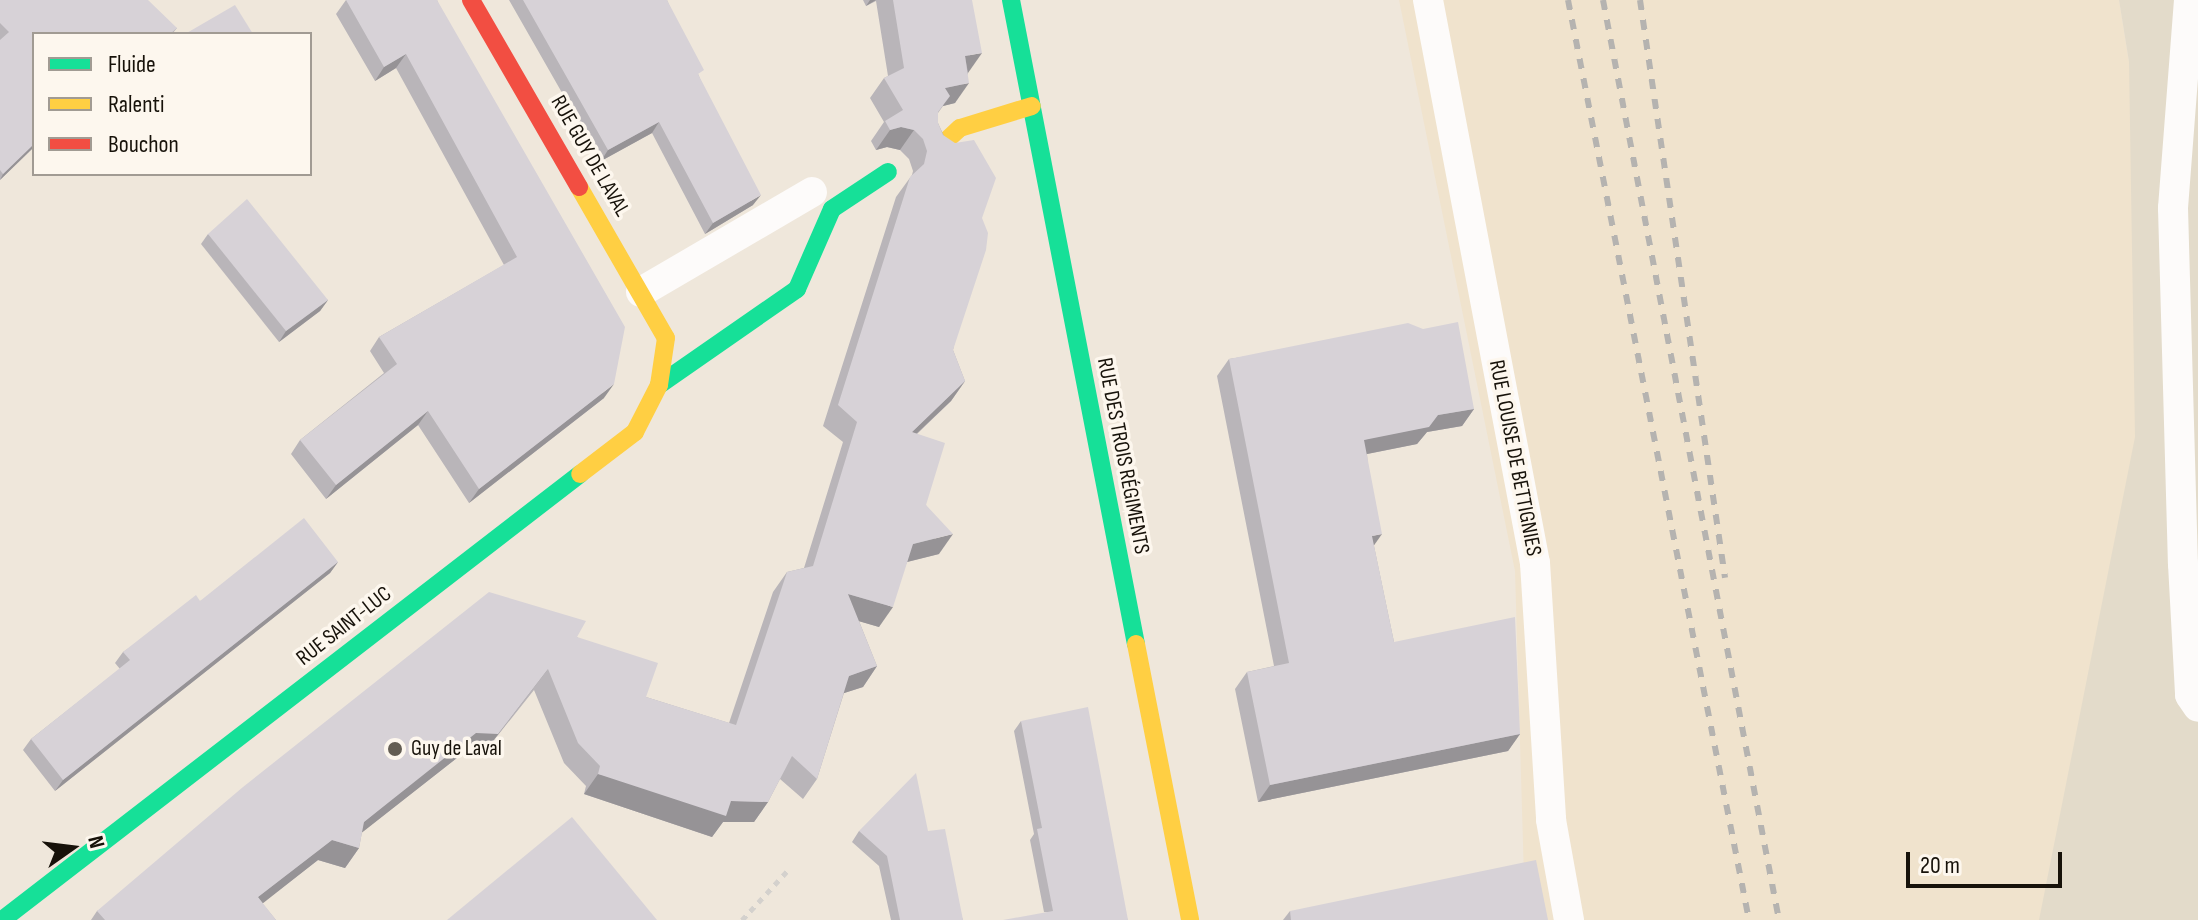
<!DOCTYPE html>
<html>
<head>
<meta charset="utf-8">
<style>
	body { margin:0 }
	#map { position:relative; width:2198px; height:920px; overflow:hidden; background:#efe7db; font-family:"Sofia Sans Condensed",sans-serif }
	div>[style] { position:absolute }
	.built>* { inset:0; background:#f0e3cd }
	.industrial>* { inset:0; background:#e3dbca }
	.path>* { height:5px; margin-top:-2.5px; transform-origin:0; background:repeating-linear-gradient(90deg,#d4d1cd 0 6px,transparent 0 12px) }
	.lane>* { height:30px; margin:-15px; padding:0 15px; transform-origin:15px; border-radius:15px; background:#fdfbfa }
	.fast>* { height:18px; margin:-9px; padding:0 9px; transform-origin:9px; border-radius:9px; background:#16e098 }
	.slow>* { height:18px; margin:-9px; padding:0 9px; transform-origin:9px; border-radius:9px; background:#ffcf43 }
	.jam>* { height:18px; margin:-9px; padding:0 9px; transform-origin:9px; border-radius:9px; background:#f24e42 }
	.rail>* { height:6px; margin-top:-3px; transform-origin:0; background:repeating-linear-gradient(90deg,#b5b3b0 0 10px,transparent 0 20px) }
	.wall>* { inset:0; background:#b9b5b9 }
	.shaded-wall>* { inset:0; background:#969396 }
	.building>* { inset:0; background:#d7d2d7 }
	.dots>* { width:22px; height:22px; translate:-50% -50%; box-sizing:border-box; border:4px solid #fdf7ee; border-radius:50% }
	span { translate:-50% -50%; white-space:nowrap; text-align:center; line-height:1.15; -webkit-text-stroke:7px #fdf7ee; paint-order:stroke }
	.street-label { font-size:22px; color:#17120a }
	.poi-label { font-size:22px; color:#17120a }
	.left { translate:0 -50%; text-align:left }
	.legend { position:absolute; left:32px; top:32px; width:280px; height:144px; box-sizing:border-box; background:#fdf7ee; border:2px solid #a19b93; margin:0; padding:10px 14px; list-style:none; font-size:24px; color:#17120a }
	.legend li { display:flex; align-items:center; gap:16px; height:40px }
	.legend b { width:40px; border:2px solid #a19b93 }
	.north { position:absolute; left:32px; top:808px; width:80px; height:80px; -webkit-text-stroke:6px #fdf7ee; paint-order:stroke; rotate:76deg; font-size:22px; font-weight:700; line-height:32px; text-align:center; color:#17120a }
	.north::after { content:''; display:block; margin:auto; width:28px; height:36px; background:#17120a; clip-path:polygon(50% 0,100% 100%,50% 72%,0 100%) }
	.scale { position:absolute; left:1906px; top:852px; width:156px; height:36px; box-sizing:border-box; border:4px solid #17120a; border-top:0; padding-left:10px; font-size:24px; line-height:28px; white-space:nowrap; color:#17120a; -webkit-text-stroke:6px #fdf7ee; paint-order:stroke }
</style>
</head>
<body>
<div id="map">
	<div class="built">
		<div style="clip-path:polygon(1399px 0,2119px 0,2129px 62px,2198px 920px,1532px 920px,1524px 878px,1515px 571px)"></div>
	</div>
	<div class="industrial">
		<div style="clip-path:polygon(2119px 0,2198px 0,2198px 920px,2039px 920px,2135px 437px,2129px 62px)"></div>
	</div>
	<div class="path">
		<div style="left:742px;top:920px;width:69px;rotate:-47.3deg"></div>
	</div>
	<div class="lane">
		<div style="left:1428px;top:0;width:573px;rotate:79.24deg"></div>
		<div style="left:1535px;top:563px;width:257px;rotate:86.4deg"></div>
		<div style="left:1551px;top:820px;width:102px;rotate:79.8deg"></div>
		<div style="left:2189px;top:0;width:209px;rotate:94.4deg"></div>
		<div style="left:2173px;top:208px;width:356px;rotate:88.4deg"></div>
		<div style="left:2183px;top:564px;width:131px;rotate:86.9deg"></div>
		<div style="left:2190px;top:695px;width:14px;rotate:56deg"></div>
		<div style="left:641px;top:292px;width:198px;rotate:-30.3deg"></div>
	</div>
	<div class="fast">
		<div style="left:1011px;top:0;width:656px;rotate:79.02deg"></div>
		<div style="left:659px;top:385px;width:168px;rotate:-34.8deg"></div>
		<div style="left:797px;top:289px;width:87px;rotate:-66.4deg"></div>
		<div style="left:832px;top:209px;width:67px;rotate:-33.5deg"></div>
		<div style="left:2px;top:920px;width:730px;rotate:-37.65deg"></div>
	</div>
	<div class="slow">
		<div style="left:948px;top:139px;width:16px;rotate:-43deg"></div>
		<div style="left:960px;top:128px;width:75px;rotate:-17deg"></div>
		<div style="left:579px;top:187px;width:174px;rotate:60.1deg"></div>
		<div style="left:666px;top:338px;width:48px;rotate:98.5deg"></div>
		<div style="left:659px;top:385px;width:53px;rotate:117.1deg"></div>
		<div style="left:635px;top:432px;width:69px;rotate:142.6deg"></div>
		<div style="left:1136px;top:644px;width:281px;rotate:78.9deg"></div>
	</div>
	<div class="jam">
		<div style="left:471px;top:0;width:216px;rotate:60deg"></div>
	</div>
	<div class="rail">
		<div style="left:1568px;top:0;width:938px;rotate:78.87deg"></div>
		<div style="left:1603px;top:0;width:937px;rotate:79.17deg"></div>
		<div style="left:1640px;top:0;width:584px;rotate:81.63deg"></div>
	</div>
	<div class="wall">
		<div style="clip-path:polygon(0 0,177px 28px,172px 34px,34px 34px,34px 147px,0 180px)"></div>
		<div style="clip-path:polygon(346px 0,437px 0,604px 398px,469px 503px,418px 425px,326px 499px,291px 454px,300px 440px,384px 373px,370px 351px,379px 337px,504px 265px,396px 68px,375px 81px,336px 14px)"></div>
		<div style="clip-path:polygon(509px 0,667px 0,753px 205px,705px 234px,652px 133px,601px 161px)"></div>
		<div style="clip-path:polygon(863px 0,972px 0,968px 73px,955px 103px,943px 106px,938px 113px,938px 123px,982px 218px,953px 350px,965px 381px,951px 401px,917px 434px,926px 505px,939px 554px,907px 562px,879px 627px,859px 621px,877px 666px,863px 687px,844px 693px,817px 779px,803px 799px,780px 779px,768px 802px,754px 822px,723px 822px,712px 837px,584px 794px,586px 786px,564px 763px,534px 690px,483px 754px,462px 754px,362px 832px,359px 848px,345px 868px,318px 860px,262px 903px,276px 920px,91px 920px,97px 911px,577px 637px,646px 697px,729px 723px,773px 592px,787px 572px,804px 568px,843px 442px,823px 426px,896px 197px,912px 175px,913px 171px,909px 159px,900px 150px,887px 147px,876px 150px,871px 141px,884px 122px,870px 98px,884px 78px,888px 76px,876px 1px,866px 6px)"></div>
		<div style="clip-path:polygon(208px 234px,328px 300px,320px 311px,279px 342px,201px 244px)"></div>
		<div style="clip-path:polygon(1423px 329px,1474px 409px,1462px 426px,1427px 432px,1417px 444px,1367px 454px,1374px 546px,1394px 642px,1520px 734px,1508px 751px,1258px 802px,1235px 689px,1247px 672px,1274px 666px,1217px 376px,1229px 359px)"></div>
		<div style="clip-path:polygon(338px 562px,330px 573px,55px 791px,23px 750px,31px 739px,120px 669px,115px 663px,123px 652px,200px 601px)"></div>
		<div style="clip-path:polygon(1021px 721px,1128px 920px,1044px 912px,1030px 840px,1034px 834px,1014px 731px)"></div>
		<div style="clip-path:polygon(859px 831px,928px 831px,963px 920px,891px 920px,879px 866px,852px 842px)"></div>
		<div style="clip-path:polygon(1290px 911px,1548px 920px,1283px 920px)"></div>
	</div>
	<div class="shaded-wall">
		<div style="clip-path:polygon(870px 0,876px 0,866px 6px)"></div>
		<div style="clip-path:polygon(982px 53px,968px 73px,965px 56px)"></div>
		<div style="clip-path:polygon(406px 54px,396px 68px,375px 81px,384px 67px)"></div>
		<div style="clip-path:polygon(969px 83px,955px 103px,943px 106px,945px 88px)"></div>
		<div style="clip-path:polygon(659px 122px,652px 133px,601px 161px,608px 150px)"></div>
		<div style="clip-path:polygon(901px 127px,914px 130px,900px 150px,887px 147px,876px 150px,890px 130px)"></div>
		<div style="clip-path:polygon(34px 144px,34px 147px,0 180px,3px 174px)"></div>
		<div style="clip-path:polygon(761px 195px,753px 205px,705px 234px,713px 223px)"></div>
		<div style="clip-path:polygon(328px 300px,320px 311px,279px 342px,286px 331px)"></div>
		<div style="clip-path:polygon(965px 381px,951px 401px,897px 452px,912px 432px)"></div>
		<div style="clip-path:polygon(614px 384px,604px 398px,469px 503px,479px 489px)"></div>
		<div style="clip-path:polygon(1474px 409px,1462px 426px,1427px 432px,1417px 444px,1352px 457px,1364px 440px,1438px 415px)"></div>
		<div style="clip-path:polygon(428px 411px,418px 425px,326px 499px,336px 485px)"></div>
		<div style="clip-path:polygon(953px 534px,939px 554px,899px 564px,913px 544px)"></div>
		<div style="clip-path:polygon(1382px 534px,1370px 551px,1372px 536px)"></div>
		<div style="clip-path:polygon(338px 562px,330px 573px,55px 791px,63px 780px)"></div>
		<div style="clip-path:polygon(848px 594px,893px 607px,879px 627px,834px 614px)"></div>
		<div style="clip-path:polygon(877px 666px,863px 687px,835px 696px,849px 676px)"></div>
		<div style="clip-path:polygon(548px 669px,483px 754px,462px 754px,350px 842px,364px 822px)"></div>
		<div style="clip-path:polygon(1520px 734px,1508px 751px,1258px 802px,1270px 785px)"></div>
		<div style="clip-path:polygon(598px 774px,731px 801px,768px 802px,754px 822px,723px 822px,712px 837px,584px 794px)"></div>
		<div style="clip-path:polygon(332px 840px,359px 848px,345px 868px,318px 860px,244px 918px,258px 897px)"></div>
	</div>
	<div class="building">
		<div style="clip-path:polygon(0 0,148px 0,177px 28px,170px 34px,34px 34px,34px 144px,3px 174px,0 170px,0 40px,9px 32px,0 23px)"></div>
		<div style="clip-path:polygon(346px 0,437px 0,625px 327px,614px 384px,479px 489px,428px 411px,336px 485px,300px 440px,397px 364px,379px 337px,517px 257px,406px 54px,384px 67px)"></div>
		<div style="clip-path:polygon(523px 0,667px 0,704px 70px,698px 74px,761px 195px,713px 223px,659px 122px,608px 150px)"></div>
		<div style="clip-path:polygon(893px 0,972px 0,982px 53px,965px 56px,969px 83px,945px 88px,950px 96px,938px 112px,938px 123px,943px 135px,955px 143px,974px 140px,996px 178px,982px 218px,988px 233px,986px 250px,953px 350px,965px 381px,912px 432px,945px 443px,926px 505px,953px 534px,913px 544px,893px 607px,848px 594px,877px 666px,849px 676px,817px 779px,792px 756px,768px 802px,731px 801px,726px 816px,598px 774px,600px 766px,578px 743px,548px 669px,498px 734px,476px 733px,364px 822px,359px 848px,332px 840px,258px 897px,276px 920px,105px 920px,97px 911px,243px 787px,489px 592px,586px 621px,577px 637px,658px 663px,646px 697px,736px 725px,787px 572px,813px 566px,857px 422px,838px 405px,910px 177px,924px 164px,927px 151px,923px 139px,914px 130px,901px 127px,890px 130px,885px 121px,903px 110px,884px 78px,904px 68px)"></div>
		<div style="clip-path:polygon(235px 5px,253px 34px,185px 34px)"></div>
		<div style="clip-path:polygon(247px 199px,328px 300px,286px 331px,208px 234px)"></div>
		<div style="clip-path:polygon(1458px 322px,1474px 409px,1438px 415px,1429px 427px,1364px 440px,1382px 534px,1372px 536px,1394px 642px,1515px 617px,1520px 734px,1270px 785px,1247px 672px,1289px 663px,1229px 359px,1408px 323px,1423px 329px)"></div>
		<div style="clip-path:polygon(304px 518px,338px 562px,63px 780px,31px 739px,130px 660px,123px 652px,196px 595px,200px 601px)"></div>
		<div style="clip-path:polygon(1088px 707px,1128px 920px,1003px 920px,1053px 911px,1037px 829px,1042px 828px,1021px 721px)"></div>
		<div style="clip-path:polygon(916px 773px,928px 831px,945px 829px,963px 920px,900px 920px,887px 856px,859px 831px)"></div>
		<div style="clip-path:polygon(572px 817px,657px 920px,447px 920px)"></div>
		<div style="clip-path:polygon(1536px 860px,1548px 920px,1291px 920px,1290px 911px)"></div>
	</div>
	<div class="dots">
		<div style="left:395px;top:749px;background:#635d53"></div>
	</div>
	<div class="street-label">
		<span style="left:590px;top:156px;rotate:60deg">RUE GUY DE LAVAL</span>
		<span style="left:1123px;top:456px;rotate:79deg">RUE DES TROIS RÉGIMENTS</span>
		<span style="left:1515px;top:458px;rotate:79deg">RUE LOUISE DE BETTIGNIES</span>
		<span style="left:344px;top:626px;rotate:-38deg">RUE SAINT-LUC</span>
	</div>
	<div class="poi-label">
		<span class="left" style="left:411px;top:749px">Guy de Laval</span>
	</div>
	<ul class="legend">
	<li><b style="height:10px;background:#16e098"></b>Fluide</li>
	<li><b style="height:10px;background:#ffcf43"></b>Ralenti</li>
	<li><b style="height:10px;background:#f24e42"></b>Bouchon</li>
	</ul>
	<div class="north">N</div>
	<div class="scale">20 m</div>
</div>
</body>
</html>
